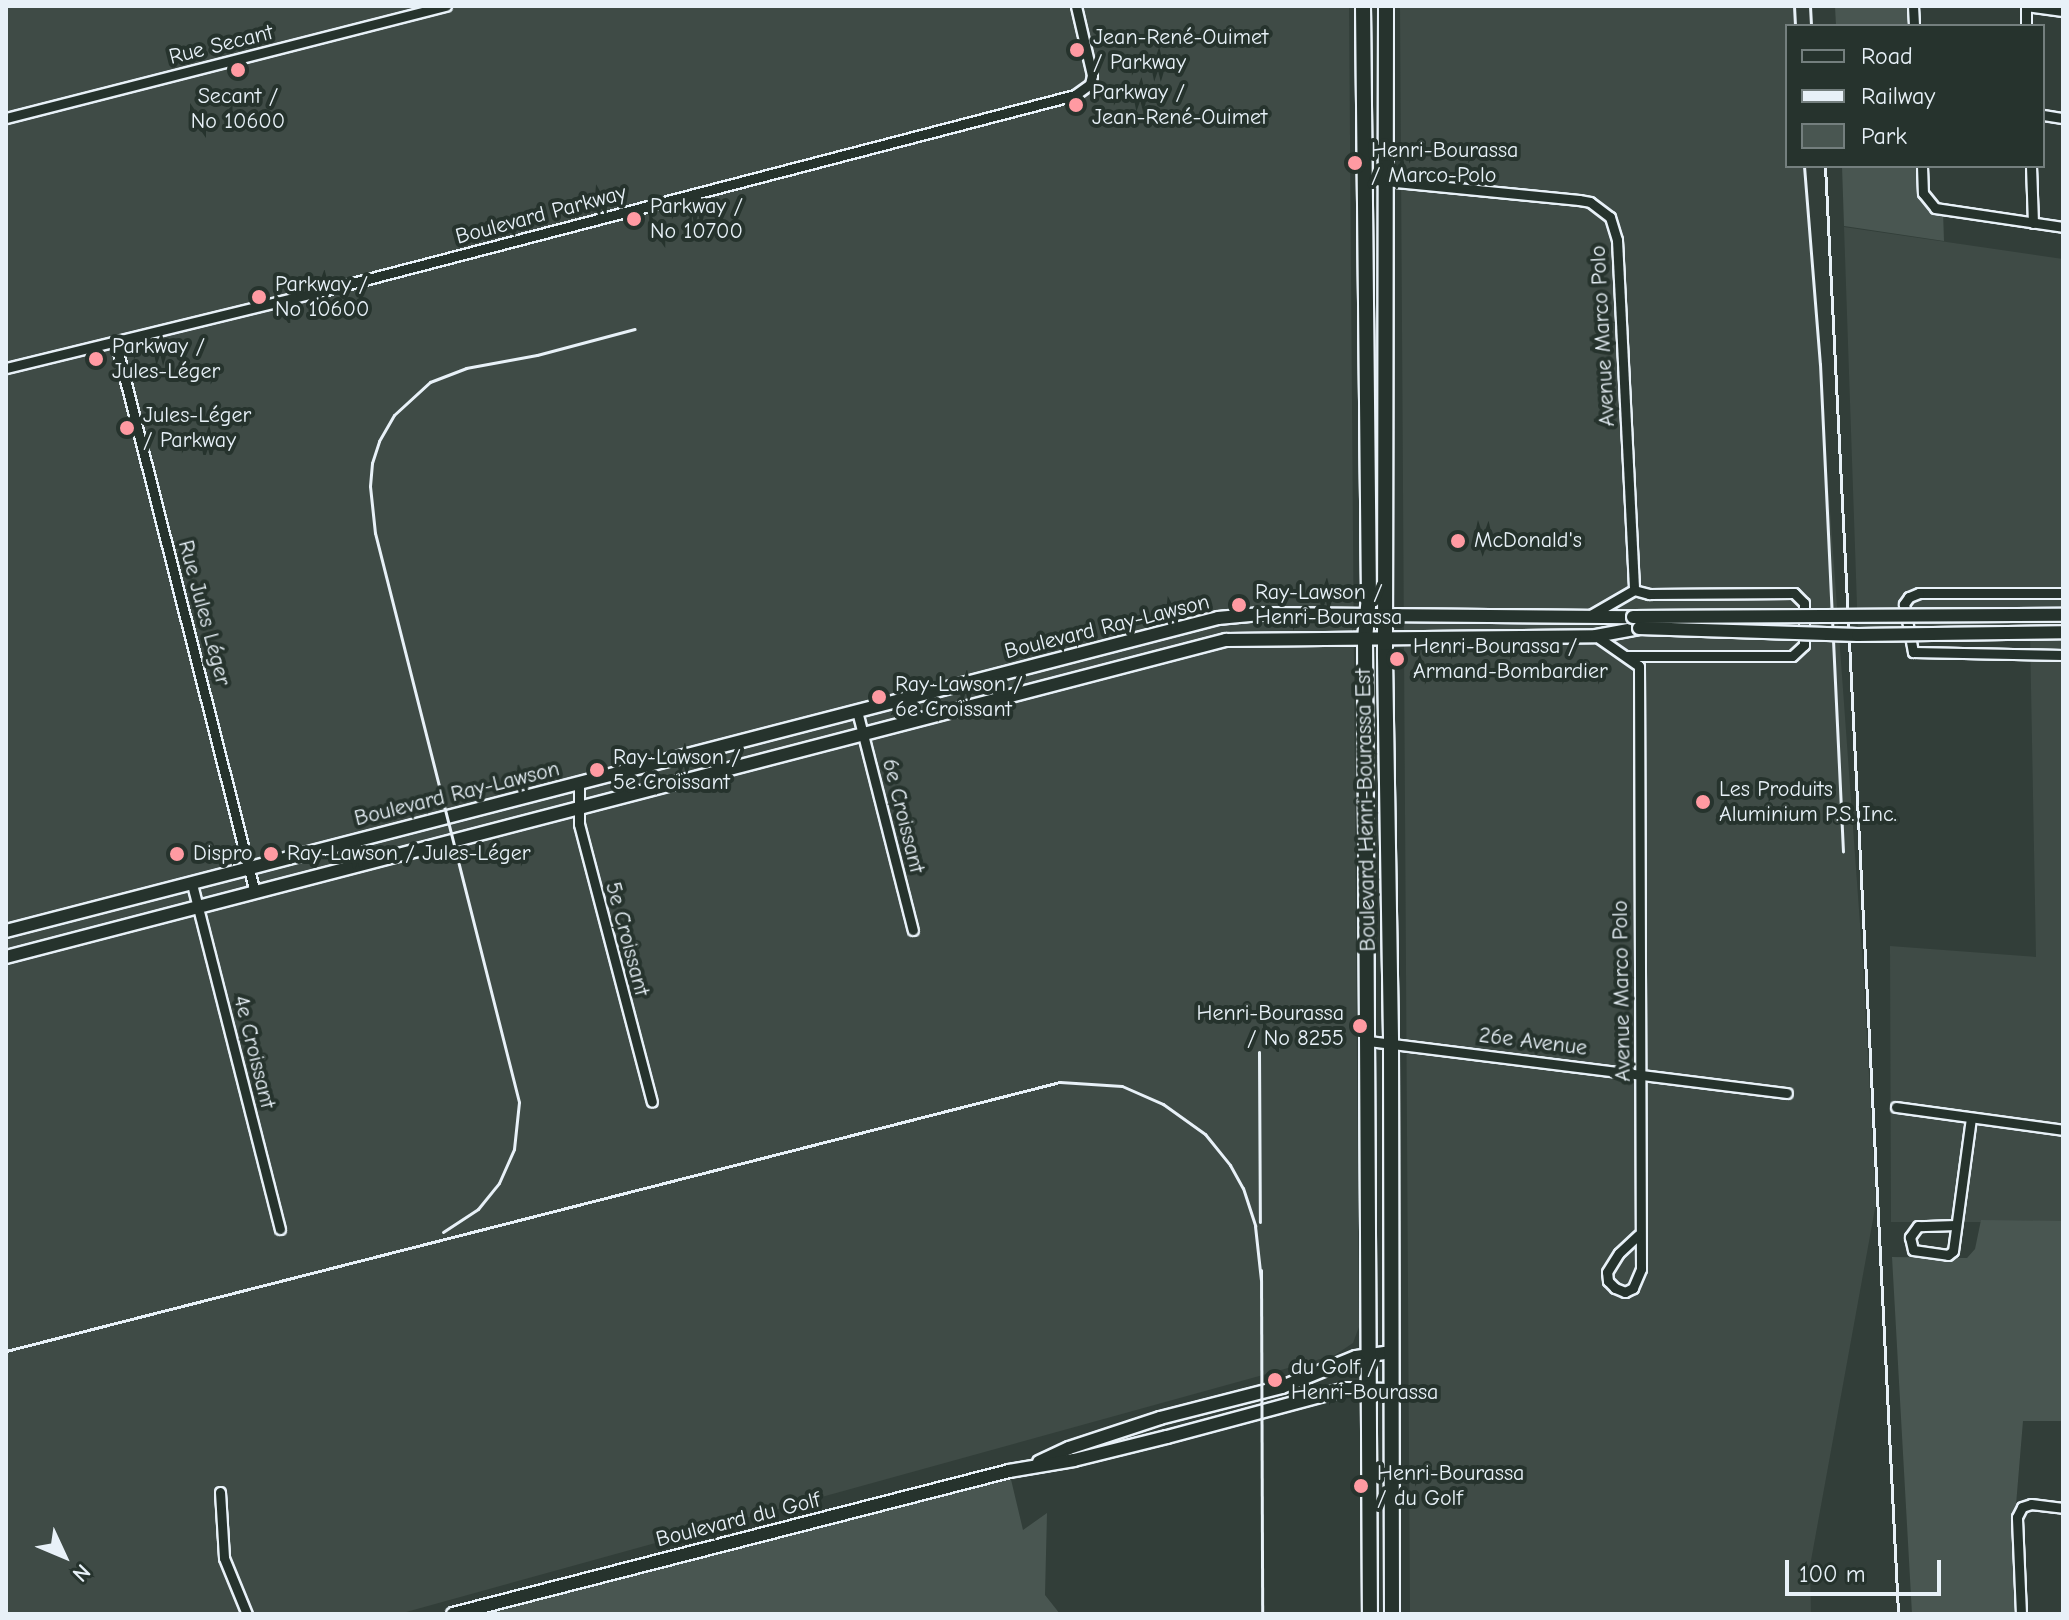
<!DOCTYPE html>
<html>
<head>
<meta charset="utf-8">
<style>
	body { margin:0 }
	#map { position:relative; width:2069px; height:1620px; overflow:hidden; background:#323e39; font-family:"Comic Neue",sans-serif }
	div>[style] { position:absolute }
	.built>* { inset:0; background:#3f4b46 }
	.green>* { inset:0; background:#495651 }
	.roads { filter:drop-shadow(2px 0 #e8f1f8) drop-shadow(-2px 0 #e8f1f8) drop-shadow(0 2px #e8f1f8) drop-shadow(0 -2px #e8f1f8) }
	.street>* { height:9px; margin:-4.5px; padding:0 4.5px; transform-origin:4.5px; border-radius:4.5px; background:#26332d }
	.secondary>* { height:12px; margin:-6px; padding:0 6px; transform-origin:6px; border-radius:6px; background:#26332d }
	.primary>* { height:14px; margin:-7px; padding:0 7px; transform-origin:7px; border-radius:7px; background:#26332d }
	.rail>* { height:3px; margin:-1.5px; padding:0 1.5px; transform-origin:1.5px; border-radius:1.5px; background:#e8f1f8 }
	.bridges { filter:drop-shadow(2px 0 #e8f1f8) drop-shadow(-2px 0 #e8f1f8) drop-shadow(0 2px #e8f1f8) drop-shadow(0 -2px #e8f1f8) }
	.secondary-bridge>* { height:12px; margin:-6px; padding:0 6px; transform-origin:6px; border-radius:6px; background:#26332d }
	.dots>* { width:22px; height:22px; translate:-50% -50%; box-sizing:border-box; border:4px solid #26332d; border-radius:50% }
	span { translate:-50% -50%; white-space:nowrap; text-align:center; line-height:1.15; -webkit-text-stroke:8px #26332d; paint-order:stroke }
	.poi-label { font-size:22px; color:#e8f1f8 }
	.left { translate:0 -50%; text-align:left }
	.right { translate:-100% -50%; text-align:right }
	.street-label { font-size:22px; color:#e8f1f8 }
	.frame { position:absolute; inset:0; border:8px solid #e8f1f8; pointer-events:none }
	.legend { position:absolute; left:1785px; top:24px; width:260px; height:144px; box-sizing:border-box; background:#26332d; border:2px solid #747f7e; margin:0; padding:10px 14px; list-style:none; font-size:24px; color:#e8f1f8 }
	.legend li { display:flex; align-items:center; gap:16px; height:40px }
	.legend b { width:40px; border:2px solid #747f7e }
	.north { position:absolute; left:24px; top:1516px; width:80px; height:80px; -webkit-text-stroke:6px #26332d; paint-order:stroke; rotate:134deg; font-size:22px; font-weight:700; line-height:32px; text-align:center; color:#e8f1f8 }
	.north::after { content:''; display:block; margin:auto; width:28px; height:36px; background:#e8f1f8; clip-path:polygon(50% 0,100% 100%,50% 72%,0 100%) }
	.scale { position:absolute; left:1785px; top:1560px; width:156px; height:36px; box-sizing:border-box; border:4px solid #e8f1f8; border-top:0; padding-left:10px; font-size:24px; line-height:28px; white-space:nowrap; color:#e8f1f8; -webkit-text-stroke:6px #26332d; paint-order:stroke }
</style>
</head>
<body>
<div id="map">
	<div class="built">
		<div style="clip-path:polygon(6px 6px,1349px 6px,1359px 1327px,1353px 1343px,1335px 1355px,399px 1614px,6px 1614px)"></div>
		<div style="clip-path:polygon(1400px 6px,1794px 6px,1795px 26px,1787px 26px,1787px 166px,1805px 166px,1863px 965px,1876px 1203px,1810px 1566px,1811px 1614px,1410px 1614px)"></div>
		<div style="clip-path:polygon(1844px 227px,2063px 259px,2063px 1222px,1891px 1222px,1890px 946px,2036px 957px,2030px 633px,1858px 635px)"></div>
	</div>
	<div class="green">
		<div style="clip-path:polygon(1835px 6px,1913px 6px,1914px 26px,1836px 26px)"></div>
		<div style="clip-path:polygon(1842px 166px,1922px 166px,1923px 193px,1943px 211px,1944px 241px,1844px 226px)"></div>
		<div style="clip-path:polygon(1981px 1220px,2063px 1221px,2063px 1421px,2023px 1421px,2015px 1517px,2021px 1614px,1912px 1614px,1892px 1257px,1967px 1258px,1975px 1249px)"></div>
		<div style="clip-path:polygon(1009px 1471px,1023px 1530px,1047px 1513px,1045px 1595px,1060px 1614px,454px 1614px)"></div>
	</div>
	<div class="roads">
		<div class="street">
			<div style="left:1913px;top:6px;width:20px;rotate:87deg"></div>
			<div style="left:2026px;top:26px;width:20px;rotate:-90deg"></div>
			<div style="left:2026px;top:6px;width:37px;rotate:8deg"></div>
			<div style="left:2043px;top:115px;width:20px;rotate:9deg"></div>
			<div style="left:6px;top:118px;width:454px;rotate:-14.3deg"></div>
			<div style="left:1922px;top:166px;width:27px;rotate:88deg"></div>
			<div style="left:1923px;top:193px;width:19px;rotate:51deg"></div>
			<div style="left:1935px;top:208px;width:129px;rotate:8.4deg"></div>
			<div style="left:2031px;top:166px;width:57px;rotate:88deg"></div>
			<div style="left:1365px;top:179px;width:215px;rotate:5.6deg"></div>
			<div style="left:1579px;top:200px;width:11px;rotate:10deg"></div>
			<div style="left:1590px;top:202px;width:25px;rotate:37deg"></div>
			<div style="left:1610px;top:217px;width:24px;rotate:73deg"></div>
			<div style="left:1617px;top:240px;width:350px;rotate:87.2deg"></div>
			<div style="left:116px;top:344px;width:566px;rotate:75.79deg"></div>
			<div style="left:6px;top:368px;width:321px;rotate:-13.7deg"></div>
			<div style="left:318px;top:292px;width:782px;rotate:-14.59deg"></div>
			<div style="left:1075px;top:95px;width:19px;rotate:-36deg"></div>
			<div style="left:1090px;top:84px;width:9px;rotate:-77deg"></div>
			<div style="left:1092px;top:75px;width:71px;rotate:-103.1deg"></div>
			<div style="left:2063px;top:593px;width:144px;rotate:180deg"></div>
			<div style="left:1919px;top:593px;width:11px;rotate:158deg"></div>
			<div style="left:1909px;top:597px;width:9px;rotate:126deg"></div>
			<div style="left:1904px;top:604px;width:49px;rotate:79.4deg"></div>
			<div style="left:1913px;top:652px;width:150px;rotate:1.1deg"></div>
			<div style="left:1589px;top:616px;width:52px;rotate:-30deg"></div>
			<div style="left:1634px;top:590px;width:16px;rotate:15deg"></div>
			<div style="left:1649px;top:594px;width:145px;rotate:-0.4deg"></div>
			<div style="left:1794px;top:593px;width:14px;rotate:45deg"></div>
			<div style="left:1804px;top:603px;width:42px;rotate:90deg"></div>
			<div style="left:1804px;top:645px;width:16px;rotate:137deg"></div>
			<div style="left:1792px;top:656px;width:166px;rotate:180deg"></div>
			<div style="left:1596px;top:636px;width:52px;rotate:34.9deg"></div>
			<div style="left:1639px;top:666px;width:603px;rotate:89.81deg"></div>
			<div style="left:1641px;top:1269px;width:21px;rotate:113deg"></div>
			<div style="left:1633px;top:1288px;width:9px;rotate:153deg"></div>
			<div style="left:1625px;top:1292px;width:11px;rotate:-158deg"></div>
			<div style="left:1615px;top:1288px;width:10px;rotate:-135deg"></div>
			<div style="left:1608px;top:1281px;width:9px;rotate:-96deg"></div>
			<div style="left:1607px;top:1272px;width:22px;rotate:-58deg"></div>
			<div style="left:1619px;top:1253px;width:26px;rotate:-43deg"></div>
			<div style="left:857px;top:711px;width:226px;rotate:75.7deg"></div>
			<div style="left:579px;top:784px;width:40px;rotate:90deg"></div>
			<div style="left:579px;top:824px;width:287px;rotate:75.3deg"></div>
			<div style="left:192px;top:884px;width:356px;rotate:75.7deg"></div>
			<div style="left:1369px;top:1041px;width:421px;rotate:7.1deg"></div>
			<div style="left:1896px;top:1107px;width:169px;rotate:7.8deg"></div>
			<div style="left:1956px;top:1225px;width:38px;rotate:178deg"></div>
			<div style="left:1918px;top:1226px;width:14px;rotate:126deg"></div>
			<div style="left:1910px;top:1237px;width:13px;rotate:77deg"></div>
			<div style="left:1913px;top:1250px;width:35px;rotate:8deg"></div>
			<div style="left:1948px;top:1255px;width:6px;rotate:-39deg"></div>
			<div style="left:1953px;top:1251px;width:134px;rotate:-82.3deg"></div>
			<div style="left:220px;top:1492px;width:66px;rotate:86.5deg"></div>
			<div style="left:224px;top:1558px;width:61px;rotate:67.7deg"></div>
			<div style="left:2021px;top:1614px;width:97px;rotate:-92.4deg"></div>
			<div style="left:2017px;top:1517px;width:11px;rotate:-63deg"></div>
			<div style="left:2022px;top:1507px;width:9px;rotate:-18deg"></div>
			<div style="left:2031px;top:1504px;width:32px;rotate:7deg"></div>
		</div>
		<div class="secondary">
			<div style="left:6px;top:931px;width:1252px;rotate:-14.48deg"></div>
			<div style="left:1218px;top:618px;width:43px;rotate:-5.3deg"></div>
			<div style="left:1261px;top:614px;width:372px;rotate:0.5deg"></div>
			<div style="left:6px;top:957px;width:1261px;rotate:-14.57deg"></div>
			<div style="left:1226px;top:640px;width:370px;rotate:-0.6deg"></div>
			<div style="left:1596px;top:636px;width:44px;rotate:-10.5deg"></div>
			<div style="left:1039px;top:1462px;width:33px;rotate:-25deg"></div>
			<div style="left:1069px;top:1448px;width:96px;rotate:-18.2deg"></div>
			<div style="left:1160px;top:1418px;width:126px;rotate:-14.3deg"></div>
			<div style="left:1282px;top:1387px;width:80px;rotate:-22.1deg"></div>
			<div style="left:1356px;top:1357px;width:36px;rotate:-8deg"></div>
			<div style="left:453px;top:1614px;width:574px;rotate:-14.42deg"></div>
			<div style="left:1009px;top:1471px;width:66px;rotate:-9.6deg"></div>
			<div style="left:1074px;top:1460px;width:96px;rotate:-13.9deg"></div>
			<div style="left:1167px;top:1437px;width:185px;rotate:-15deg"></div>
			<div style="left:1346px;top:1389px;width:44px;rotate:1.3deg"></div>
		</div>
		<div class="primary">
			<div style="left:1363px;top:6px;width:590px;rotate:89.42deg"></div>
			<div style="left:1369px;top:596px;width:43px;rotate:95.3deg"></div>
			<div style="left:1365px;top:639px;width:975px;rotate:89.71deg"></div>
			<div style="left:1386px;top:6px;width:650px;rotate:90.09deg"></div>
			<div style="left:1385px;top:656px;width:386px;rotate:89.1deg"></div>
			<div style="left:1391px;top:1042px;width:572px;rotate:89.9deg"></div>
		</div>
	</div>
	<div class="rail">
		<div style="left:1794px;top:6px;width:20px;rotate:87deg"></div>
		<div style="left:1810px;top:6px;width:20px;rotate:87deg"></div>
		<div style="left:1804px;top:166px;width:199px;rotate:85.4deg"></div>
		<div style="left:1820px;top:364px;width:488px;rotate:87.3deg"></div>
		<div style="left:1825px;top:166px;width:1450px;rotate:87.11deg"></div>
		<div style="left:1259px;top:1052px;width:170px;rotate:89.7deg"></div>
		<div style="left:443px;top:1232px;width:42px;rotate:-33.3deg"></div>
		<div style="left:478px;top:1209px;width:33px;rotate:-51deg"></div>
		<div style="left:499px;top:1183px;width:37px;rotate:-66deg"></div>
		<div style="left:514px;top:1149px;width:47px;rotate:-83.9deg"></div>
		<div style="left:519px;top:1102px;width:587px;rotate:-104.2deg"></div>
		<div style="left:375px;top:533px;width:47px;rotate:-96.1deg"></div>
		<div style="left:370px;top:486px;width:23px;rotate:-85deg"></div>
		<div style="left:372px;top:463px;width:23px;rotate:-72deg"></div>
		<div style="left:379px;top:441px;width:30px;rotate:-60deg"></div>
		<div style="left:394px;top:415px;width:49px;rotate:-42.5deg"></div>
		<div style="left:430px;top:382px;width:39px;rotate:-21deg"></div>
		<div style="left:466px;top:368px;width:72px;rotate:-10.4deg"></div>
		<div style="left:537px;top:355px;width:101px;rotate:-14.9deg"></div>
		<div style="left:1261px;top:1270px;width:344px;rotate:89.8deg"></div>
		<div style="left:6px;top:1351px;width:1088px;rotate:-14.32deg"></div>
		<div style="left:1060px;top:1082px;width:62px;rotate:3.7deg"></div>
		<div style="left:1122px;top:1086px;width:45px;rotate:23.7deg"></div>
		<div style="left:1163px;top:1104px;width:52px;rotate:35.5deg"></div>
		<div style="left:1205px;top:1134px;width:40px;rotate:51deg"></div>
		<div style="left:1230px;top:1165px;width:26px;rotate:61deg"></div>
		<div style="left:1243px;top:1188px;width:40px;rotate:72deg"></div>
		<div style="left:1255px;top:1226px;width:54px;rotate:83.7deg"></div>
	</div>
	<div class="bridges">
		<div class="secondary-bridge">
			<div style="left:1633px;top:617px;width:430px;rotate:-0.3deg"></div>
			<div style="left:1639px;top:628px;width:219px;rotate:1.8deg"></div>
			<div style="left:1858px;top:635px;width:205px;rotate:-0.8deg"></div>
		</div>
	</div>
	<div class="dots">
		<div style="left:1077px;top:50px;background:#ff9aa2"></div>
		<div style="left:238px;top:70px;background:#ff9aa2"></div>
		<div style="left:1076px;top:105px;background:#ff9aa2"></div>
		<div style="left:1355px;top:163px;background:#ff9aa2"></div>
		<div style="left:634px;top:219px;background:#ff9aa2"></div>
		<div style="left:259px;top:297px;background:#ff9aa2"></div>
		<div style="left:96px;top:359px;background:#ff9aa2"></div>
		<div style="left:127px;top:428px;background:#ff9aa2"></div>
		<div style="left:1458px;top:541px;background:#ff9aa2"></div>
		<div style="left:1239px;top:605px;background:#ff9aa2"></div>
		<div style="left:1397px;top:659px;background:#ff9aa2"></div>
		<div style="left:879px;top:697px;background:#ff9aa2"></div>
		<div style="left:597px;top:770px;background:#ff9aa2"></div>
		<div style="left:1703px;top:802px;background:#ff9aa2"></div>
		<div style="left:177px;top:854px;background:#ff9aa2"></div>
		<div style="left:271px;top:854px;background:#ff9aa2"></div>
		<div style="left:1360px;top:1026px;background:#ff9aa2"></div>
		<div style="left:1275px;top:1380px;background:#ff9aa2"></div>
		<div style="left:1361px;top:1486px;background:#ff9aa2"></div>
	</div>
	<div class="poi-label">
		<span class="left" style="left:1093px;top:50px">Jean-René-Ouimet<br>/ Parkway</span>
		<span class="left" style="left:1092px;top:105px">Parkway /<br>Jean-René-Ouimet</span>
		<span style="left:238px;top:109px">Secant /<br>No 10600</span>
		<span class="left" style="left:1371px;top:163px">Henri-Bourassa<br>/ Marco-Polo</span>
		<span class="left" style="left:650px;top:219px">Parkway /<br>No 10700</span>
		<span class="left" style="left:275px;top:297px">Parkway /<br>No 10600</span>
		<span class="left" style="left:112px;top:359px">Parkway /<br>Jules-Léger</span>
		<span class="left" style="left:143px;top:428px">Jules-Léger<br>/ Parkway</span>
		<span class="left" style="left:1474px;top:541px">McDonald's</span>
		<span class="left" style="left:1255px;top:605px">Ray-Lawson /<br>Henri-Bourassa</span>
		<span class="left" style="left:1413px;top:659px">Henri-Bourassa /<br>Armand-Bombardier</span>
		<span class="left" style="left:895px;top:697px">Ray-Lawson /<br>6e Croissant</span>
		<span class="left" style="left:613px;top:770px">Ray-Lawson /<br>5e Croissant</span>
		<span class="left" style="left:1719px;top:802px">Les Produits<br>Aluminium P.S. Inc.</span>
		<span class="left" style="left:193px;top:854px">Dispro</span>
		<span class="left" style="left:287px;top:854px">Ray-Lawson / Jules-Léger</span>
		<span class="right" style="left:1344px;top:1026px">Henri-Bourassa<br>/ No 8255</span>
		<span class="left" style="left:1291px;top:1380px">du Golf /<br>Henri-Bourassa</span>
		<span class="left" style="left:1377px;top:1486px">Henri-Bourassa<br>/ du Golf</span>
	</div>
	<div class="street-label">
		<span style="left:221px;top:45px;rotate:-14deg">Rue Secant</span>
		<span style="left:541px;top:215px;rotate:-15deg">Boulevard Parkway</span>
		<span style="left:1603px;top:336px;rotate:-93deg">Avenue Marco Polo</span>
		<span style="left:204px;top:613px;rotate:75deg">Rue Jules Léger</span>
		<span style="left:1107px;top:627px;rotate:-14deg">Boulevard Ray-Lawson</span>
		<span style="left:457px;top:794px;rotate:-14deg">Boulevard Ray-Lawson</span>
		<span style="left:1366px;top:810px;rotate:-91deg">Boulevard Henri-Bourassa Est</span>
		<span style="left:903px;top:816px;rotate:76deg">6e Croissant</span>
		<span style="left:627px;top:939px;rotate:75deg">5e Croissant</span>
		<span style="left:1622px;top:991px;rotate:-91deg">Avenue Marco Polo</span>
		<span style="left:1533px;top:1042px;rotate:7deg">26e Avenue</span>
		<span style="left:254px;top:1052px;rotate:76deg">4e Croissant</span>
		<span style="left:738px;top:1520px;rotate:-14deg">Boulevard du Golf</span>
	</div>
	<div class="frame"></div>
	<ul class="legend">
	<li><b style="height:10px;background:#26332d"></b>Road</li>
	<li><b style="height:10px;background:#e8f1f8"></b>Railway</li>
	<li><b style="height:22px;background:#495651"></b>Park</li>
	</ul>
	<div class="north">N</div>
	<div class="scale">100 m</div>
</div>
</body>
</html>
